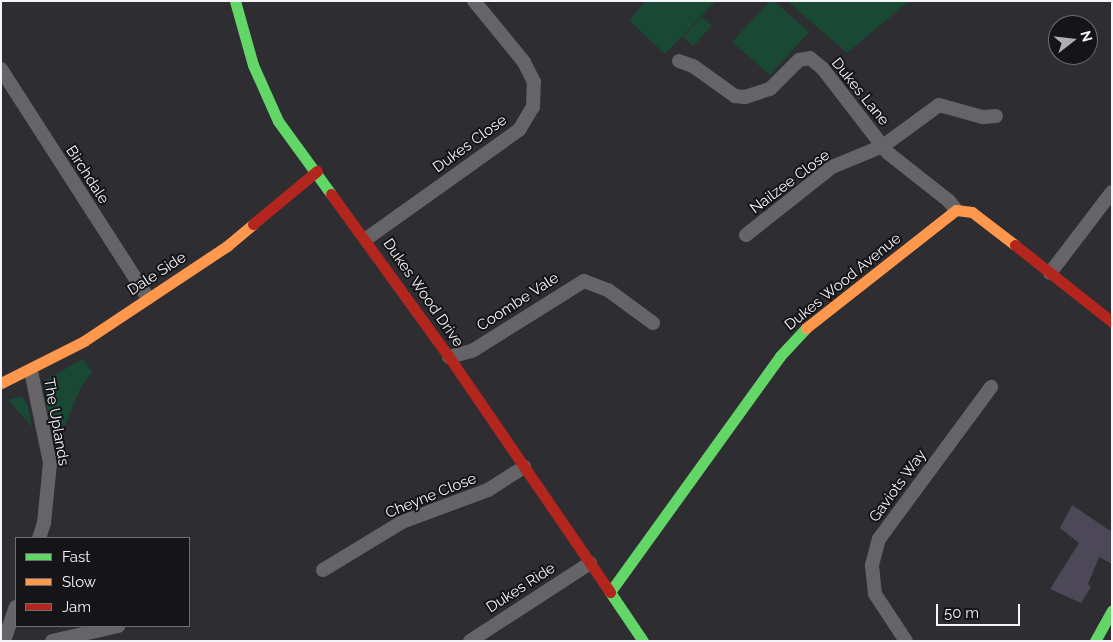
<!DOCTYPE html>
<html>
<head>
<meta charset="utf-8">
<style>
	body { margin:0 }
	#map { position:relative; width:1113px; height:642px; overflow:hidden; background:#2e2d31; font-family:Raleway,sans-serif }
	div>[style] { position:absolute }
	.green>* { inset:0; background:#194935 }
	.building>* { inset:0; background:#4d4858 }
	.street>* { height:14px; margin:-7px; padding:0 7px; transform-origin:7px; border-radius:7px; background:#656467 }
	.fast>* { height:11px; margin:-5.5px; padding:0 5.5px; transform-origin:5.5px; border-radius:5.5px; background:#63d668 }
	.slow>* { height:11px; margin:-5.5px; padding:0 5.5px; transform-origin:5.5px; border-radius:5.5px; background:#ff974d }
	.jam>* { height:11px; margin:-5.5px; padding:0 5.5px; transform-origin:5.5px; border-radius:5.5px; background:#b3261e }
	span { translate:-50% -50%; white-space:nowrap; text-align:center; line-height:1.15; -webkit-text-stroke:4px #151518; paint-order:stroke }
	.street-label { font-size:15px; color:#f5f4f9 }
	.frame { position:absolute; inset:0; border:2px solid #f5f4f9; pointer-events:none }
	.legend { position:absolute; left:15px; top:537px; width:175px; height:90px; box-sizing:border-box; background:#151518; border:1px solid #6f6e72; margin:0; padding:6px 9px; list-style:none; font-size:15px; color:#f5f4f9 }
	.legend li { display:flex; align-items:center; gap:10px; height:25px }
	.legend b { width:25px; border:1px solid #6f6e72 }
	.north { position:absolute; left:1048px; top:15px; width:50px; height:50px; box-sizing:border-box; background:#151518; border:1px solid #6f6e72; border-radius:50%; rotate:74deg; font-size:14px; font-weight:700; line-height:20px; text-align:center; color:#f5f4f9 }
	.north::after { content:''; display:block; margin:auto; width:18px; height:22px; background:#afaeb3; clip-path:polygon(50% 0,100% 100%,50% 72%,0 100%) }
	.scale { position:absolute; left:936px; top:604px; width:84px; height:22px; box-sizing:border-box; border:2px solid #f5f4f9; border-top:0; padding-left:6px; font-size:15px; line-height:18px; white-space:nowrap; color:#f5f4f9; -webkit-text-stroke:4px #151518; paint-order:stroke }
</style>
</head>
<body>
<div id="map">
	<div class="green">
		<div style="clip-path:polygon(646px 1px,716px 1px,665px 54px,629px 20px)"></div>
		<div style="clip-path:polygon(770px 1px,774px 1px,809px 32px,770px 75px,732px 42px)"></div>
		<div style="clip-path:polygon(787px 1px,909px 1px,847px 53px)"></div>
		<div style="clip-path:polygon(702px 17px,712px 26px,693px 46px,683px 37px)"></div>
		<div style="clip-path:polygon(83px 359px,92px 372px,81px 387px,58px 442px,53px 442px,43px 387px,46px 380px)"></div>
		<div style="clip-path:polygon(22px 396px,28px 406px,32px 427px,8px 400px)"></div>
	</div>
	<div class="building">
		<div style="clip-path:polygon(1072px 505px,1112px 532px,1112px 564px,1099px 557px,1088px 584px,1091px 587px,1081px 603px,1050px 589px,1079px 543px,1060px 528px)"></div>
	</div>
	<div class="street">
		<div style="left:679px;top:61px;width:15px;rotate:20deg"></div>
		<div style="left:693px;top:66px;width:52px;rotate:35.5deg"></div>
		<div style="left:735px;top:96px;width:10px;rotate:6deg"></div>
		<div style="left:745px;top:97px;width:26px;rotate:-18deg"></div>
		<div style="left:770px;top:89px;width:41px;rotate:-45deg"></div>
		<div style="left:799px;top:60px;width:11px;rotate:-10deg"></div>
		<div style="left:810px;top:58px;width:17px;rotate:40deg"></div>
		<div style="left:823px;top:69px;width:106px;rotate:52.3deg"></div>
		<div style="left:888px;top:153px;width:78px;rotate:38.2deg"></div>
		<div style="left:949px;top:201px;width:11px;rotate:52deg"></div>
		<div style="left:1px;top:69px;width:272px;rotate:57.3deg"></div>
		<div style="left:746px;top:235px;width:110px;rotate:-38.3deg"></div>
		<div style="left:832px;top:167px;width:55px;rotate:-22.4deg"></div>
		<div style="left:883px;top:146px;width:69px;rotate:-36.2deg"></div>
		<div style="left:939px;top:105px;width:46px;rotate:15.3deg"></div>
		<div style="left:983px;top:117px;width:13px;rotate:-4deg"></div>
		<div style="left:366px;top:239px;width:188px;rotate:-35.5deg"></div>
		<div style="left:519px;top:130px;width:27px;rotate:-59deg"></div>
		<div style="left:533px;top:107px;width:25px;rotate:-88deg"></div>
		<div style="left:534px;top:82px;width:22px;rotate:-117deg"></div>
		<div style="left:524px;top:62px;width:79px;rotate:-129.3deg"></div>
		<div style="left:1050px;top:273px;width:102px;rotate:-52.6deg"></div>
		<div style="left:449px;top:357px;width:24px;rotate:-15deg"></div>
		<div style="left:472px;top:351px;width:132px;rotate:-32deg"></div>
		<div style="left:584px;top:281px;width:26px;rotate:21deg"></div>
		<div style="left:608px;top:290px;width:56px;rotate:36.3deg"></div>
		<div style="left:31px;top:371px;width:94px;rotate:78.3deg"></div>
		<div style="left:50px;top:463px;width:60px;rotate:95.7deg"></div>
		<div style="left:44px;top:523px;width:16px;rotate:108deg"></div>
		<div style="left:323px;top:570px;width:92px;rotate:-31.3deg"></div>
		<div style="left:402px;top:522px;width:92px;rotate:-20.4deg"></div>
		<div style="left:488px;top:490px;width:43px;rotate:-32.6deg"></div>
		<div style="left:4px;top:641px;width:36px;rotate:-71deg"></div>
		<div style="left:52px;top:641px;width:68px;rotate:-12.8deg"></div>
		<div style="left:470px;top:641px;width:143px;rotate:-33deg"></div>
		<div style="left:906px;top:641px;width:56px;rotate:-123.4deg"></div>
		<div style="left:875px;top:594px;width:29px;rotate:-96deg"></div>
		<div style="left:872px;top:565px;width:27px;rotate:-75deg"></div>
		<div style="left:879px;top:539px;width:189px;rotate:-53.6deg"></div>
	</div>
	<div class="fast">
		<div style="left:235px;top:1px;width:66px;rotate:74.3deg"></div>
		<div style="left:253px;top:65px;width:61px;rotate:65.9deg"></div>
		<div style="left:278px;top:121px;width:90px;rotate:54deg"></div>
		<div style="left:643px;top:641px;width:59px;rotate:-124deg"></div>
		<div style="left:610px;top:592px;width:291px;rotate:-54.2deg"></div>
		<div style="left:780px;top:356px;width:38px;rotate:-47deg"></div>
		<div style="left:1095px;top:641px;width:35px;rotate:-61deg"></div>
	</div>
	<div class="slow">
		<div style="left:806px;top:328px;width:191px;rotate:-38.2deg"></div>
		<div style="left:956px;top:210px;width:16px;rotate:7deg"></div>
		<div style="left:972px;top:212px;width:54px;rotate:37.5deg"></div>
		<div style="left:1px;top:383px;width:93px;rotate:-26.8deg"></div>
		<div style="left:84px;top:341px;width:172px;rotate:-33.6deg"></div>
		<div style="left:227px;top:246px;width:34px;rotate:-40deg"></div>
	</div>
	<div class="jam">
		<div style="left:331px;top:194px;width:201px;rotate:54.1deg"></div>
		<div style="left:449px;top:357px;width:285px;rotate:55.6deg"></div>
		<div style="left:253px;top:224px;width:83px;rotate:-39.6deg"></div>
		<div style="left:1015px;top:245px;width:124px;rotate:38.4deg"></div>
	</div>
	<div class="street-label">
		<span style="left:860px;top:92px;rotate:51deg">Dukes Lane</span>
		<span style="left:470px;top:144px;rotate:-36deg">Dukes Close</span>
		<span style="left:87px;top:175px;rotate:57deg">Birchdale</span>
		<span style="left:790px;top:182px;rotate:-37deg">Nailzee Close</span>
		<span style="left:157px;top:274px;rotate:-33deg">Dale Side</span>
		<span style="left:843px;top:282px;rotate:-39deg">Dukes Wood Avenue</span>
		<span style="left:423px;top:293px;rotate:55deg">Dukes Wood Drive</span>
		<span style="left:518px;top:302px;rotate:-33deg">Coombe Vale</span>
		<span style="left:56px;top:422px;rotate:80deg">The Uplands</span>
		<span style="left:898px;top:486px;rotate:-54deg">Gaviots Way</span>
		<span style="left:431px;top:496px;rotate:-22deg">Cheyne Close</span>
		<span style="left:521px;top:588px;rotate:-33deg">Dukes Ride</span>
	</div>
	<div class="frame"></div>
	<ul class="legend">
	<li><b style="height:6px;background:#63d668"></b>Fast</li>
	<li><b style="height:6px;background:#ff974d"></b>Slow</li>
	<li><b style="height:6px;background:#b3261e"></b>Jam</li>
	</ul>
	<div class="north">N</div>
	<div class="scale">50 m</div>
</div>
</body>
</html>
